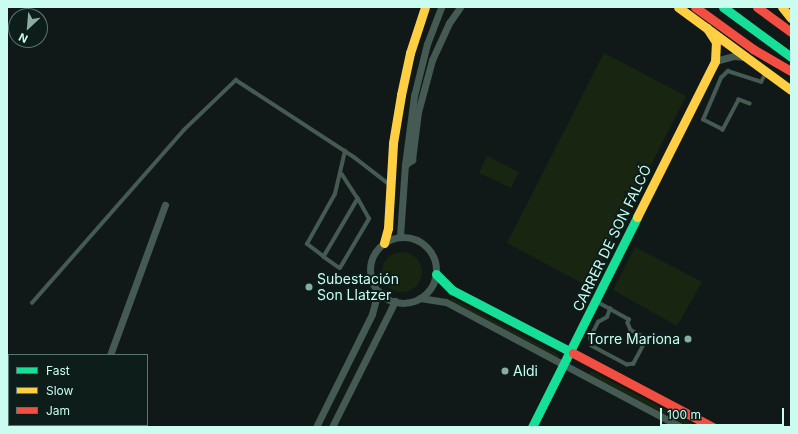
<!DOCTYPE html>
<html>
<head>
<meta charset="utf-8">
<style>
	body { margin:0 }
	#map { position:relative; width:798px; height:434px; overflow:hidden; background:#101917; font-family:Inter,sans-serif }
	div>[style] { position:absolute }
	.green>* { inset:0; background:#182511 }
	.round { border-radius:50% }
	.lane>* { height:3.5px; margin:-1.75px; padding:0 1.75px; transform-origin:1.75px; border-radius:1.75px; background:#455a53 }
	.street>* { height:7px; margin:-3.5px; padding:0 3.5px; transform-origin:3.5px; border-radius:3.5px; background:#455a53 }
	.street>.ring { margin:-3.5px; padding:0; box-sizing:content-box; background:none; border:7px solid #455a53; border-radius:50% }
	.fast>* { height:9px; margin:-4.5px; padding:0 4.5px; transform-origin:4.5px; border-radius:4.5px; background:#16e098 }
	.slow>* { height:9px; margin:-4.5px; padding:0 4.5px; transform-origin:4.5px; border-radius:4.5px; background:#ffcf43 }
	.jam>* { height:9px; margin:-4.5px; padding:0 4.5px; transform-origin:4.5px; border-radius:4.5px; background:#f24e42 }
	.dots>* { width:11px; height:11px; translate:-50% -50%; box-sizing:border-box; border:2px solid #0c1d1a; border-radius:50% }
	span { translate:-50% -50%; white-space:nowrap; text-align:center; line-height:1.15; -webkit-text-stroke:4px #0c1d1a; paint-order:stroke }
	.street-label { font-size:14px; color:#cafdf0 }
	.poi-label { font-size:14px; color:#cafdf0 }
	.left { translate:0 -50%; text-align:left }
	.right { translate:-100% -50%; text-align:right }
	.frame { position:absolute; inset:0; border:8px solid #cafdf0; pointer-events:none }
	.legend { position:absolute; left:8px; top:354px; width:140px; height:72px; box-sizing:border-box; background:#0c1d1a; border:1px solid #587770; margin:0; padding:5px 7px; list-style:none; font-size:12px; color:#cafdf0 }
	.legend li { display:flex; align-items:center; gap:8px; height:20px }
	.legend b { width:20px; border:1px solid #587770 }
	.north { position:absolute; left:8px; top:8px; width:40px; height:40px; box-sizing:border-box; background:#0c1d1a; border:1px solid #587770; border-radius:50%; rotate:206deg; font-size:11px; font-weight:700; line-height:16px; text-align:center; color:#cafdf0 }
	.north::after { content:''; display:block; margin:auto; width:14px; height:18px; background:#89ada4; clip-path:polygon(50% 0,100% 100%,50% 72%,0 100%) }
	.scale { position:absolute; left:660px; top:408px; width:124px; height:18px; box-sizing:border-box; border:2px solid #cafdf0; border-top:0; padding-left:5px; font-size:12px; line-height:14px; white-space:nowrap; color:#cafdf0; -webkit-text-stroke:3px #0c1d1a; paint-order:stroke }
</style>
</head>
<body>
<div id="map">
	<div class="green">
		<div style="clip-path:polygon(604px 53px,686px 96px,589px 287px,507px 243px)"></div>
		<div style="clip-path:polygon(487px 156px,519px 172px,511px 188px,479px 173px)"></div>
		<div style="clip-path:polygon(635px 247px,702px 282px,677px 326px,613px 290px)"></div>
		<div class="round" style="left:382px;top:252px;width:40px;height:40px"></div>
		<div style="clip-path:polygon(452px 298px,559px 355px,558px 358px,451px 301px)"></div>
		<div style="clip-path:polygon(591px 371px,699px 427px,689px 427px,589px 374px)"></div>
	</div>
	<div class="lane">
		<div style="left:750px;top:104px;width:12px;rotate:-160deg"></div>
		<div style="left:739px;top:100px;width:34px;rotate:118deg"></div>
		<div style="left:723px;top:130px;width:22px;rotate:-153deg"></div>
		<div style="left:703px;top:120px;width:46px;rotate:-66.8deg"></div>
		<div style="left:721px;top:78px;width:10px;rotate:-45deg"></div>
		<div style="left:728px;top:71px;width:35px;rotate:18deg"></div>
		<div style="left:761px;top:82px;width:10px;rotate:-61deg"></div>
		<div style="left:342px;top:174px;width:30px;rotate:57deg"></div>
		<div style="left:358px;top:199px;width:67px;rotate:120.4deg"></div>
		<div style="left:324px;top:257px;width:21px;rotate:-143deg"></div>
		<div style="left:307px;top:244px;width:57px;rotate:-60.8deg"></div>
		<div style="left:335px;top:194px;width:44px;rotate:-76.9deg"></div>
		<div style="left:324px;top:257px;width:19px;rotate:35deg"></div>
		<div style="left:340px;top:268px;width:57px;rotate:-59.4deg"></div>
		<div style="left:369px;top:219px;width:23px;rotate:-119deg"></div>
		<div style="left:596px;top:301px;width:38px;rotate:29deg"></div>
		<div style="left:629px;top:319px;width:4px;rotate:104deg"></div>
		<div style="left:628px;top:323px;width:8px;rotate:67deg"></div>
		<div style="left:631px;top:330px;width:13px;rotate:29deg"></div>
		<div style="left:642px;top:336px;width:6px;rotate:51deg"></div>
		<div style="left:646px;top:341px;width:26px;rotate:118deg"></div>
		<div style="left:634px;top:364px;width:7px;rotate:172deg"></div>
		<div style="left:627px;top:365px;width:40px;rotate:-152deg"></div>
		<div style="left:592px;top:346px;width:8px;rotate:-104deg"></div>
		<div style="left:590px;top:338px;width:18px;rotate:-63deg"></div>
		<div style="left:598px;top:322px;width:10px;rotate:-29deg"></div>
		<div style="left:607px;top:317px;width:9px;rotate:-69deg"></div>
		<div style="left:32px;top:303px;width:230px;rotate:-48.7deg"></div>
		<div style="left:184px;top:130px;width:72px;rotate:-43.9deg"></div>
		<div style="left:236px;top:80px;width:141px;rotate:33.1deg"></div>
		<div style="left:354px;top:157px;width:44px;rotate:37.6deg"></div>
	</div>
	<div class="street">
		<div style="left:715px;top:61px;width:20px;rotate:-15deg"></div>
		<div style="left:734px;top:56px;width:10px;rotate:6deg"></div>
		<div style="left:405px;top:165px;width:9px;rotate:-36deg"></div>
		<div style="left:412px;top:160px;width:48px;rotate:-82.9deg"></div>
		<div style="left:418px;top:112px;width:54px;rotate:-74.9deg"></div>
		<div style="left:432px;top:60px;width:41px;rotate:-65.3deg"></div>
		<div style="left:449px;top:23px;width:19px;rotate:-55deg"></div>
		<div style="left:400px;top:236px;width:71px;rotate:-86deg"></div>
		<div style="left:405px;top:165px;width:70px;rotate:-82.6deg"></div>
		<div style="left:414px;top:96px;width:54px;rotate:-76deg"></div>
		<div style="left:427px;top:44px;width:40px;rotate:-69deg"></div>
		<div class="ring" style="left:370px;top:237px;width:59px;height:59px"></div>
		<div style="left:420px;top:298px;width:26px;rotate:9deg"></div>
		<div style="left:446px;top:302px;width:266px;rotate:28deg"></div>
		<div style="left:110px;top:355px;width:160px;rotate:-69.9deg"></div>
		<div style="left:81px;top:427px;width:2px;rotate:-63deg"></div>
		<div style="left:316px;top:427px;width:126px;rotate:-63.6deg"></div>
		<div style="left:372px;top:314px;width:24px;rotate:-75deg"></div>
		<div style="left:332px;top:427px;width:141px;rotate:-63.4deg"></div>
	</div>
	<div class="fast">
		<div style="left:723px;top:7px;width:84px;rotate:36.3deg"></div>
		<div style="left:436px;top:274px;width:23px;rotate:45deg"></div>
		<div style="left:452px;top:290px;width:136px;rotate:27.5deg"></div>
		<div style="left:532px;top:427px;width:235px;rotate:-63.4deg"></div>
	</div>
	<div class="slow">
		<div style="left:678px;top:7px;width:140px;rotate:36.3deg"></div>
		<div style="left:782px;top:7px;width:14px;rotate:51deg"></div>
		<div style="left:637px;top:217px;width:174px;rotate:-63.4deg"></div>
		<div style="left:715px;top:61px;width:19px;rotate:-87deg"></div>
		<div style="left:716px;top:42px;width:17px;rotate:-123deg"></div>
		<div style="left:384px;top:243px;width:16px;rotate:-75deg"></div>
		<div style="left:388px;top:228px;width:85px;rotate:-86.6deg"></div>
		<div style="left:393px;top:143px;width:49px;rotate:-80.5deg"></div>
		<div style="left:401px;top:95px;width:43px;rotate:-77.9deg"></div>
		<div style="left:410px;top:53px;width:48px;rotate:-71.9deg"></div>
	</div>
	<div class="jam">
		<div style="left:695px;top:7px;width:72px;rotate:35.9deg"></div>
		<div style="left:753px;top:49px;width:44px;rotate:30.1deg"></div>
		<div style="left:757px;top:7px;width:42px;rotate:36.3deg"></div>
		<div style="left:573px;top:353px;width:158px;rotate:27.9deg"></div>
	</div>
	<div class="dots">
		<div style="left:309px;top:287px;background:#89ada4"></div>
		<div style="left:688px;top:339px;background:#89ada4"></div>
		<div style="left:505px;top:371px;background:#89ada4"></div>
	</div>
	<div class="street-label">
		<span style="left:612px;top:238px;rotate:-64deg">CARRER DE SON FALCÓ</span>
	</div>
	<div class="poi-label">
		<span class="left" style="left:317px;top:287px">Subestación<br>Son Llatzer</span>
		<span class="right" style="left:680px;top:339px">Torre Mariona</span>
		<span class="left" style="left:513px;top:371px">Aldi</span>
	</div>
	<div class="frame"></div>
	<ul class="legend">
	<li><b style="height:5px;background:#16e098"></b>Fast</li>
	<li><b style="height:5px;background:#ffcf43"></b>Slow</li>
	<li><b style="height:5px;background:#f24e42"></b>Jam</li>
	</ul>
	<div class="north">N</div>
	<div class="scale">100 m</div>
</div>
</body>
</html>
